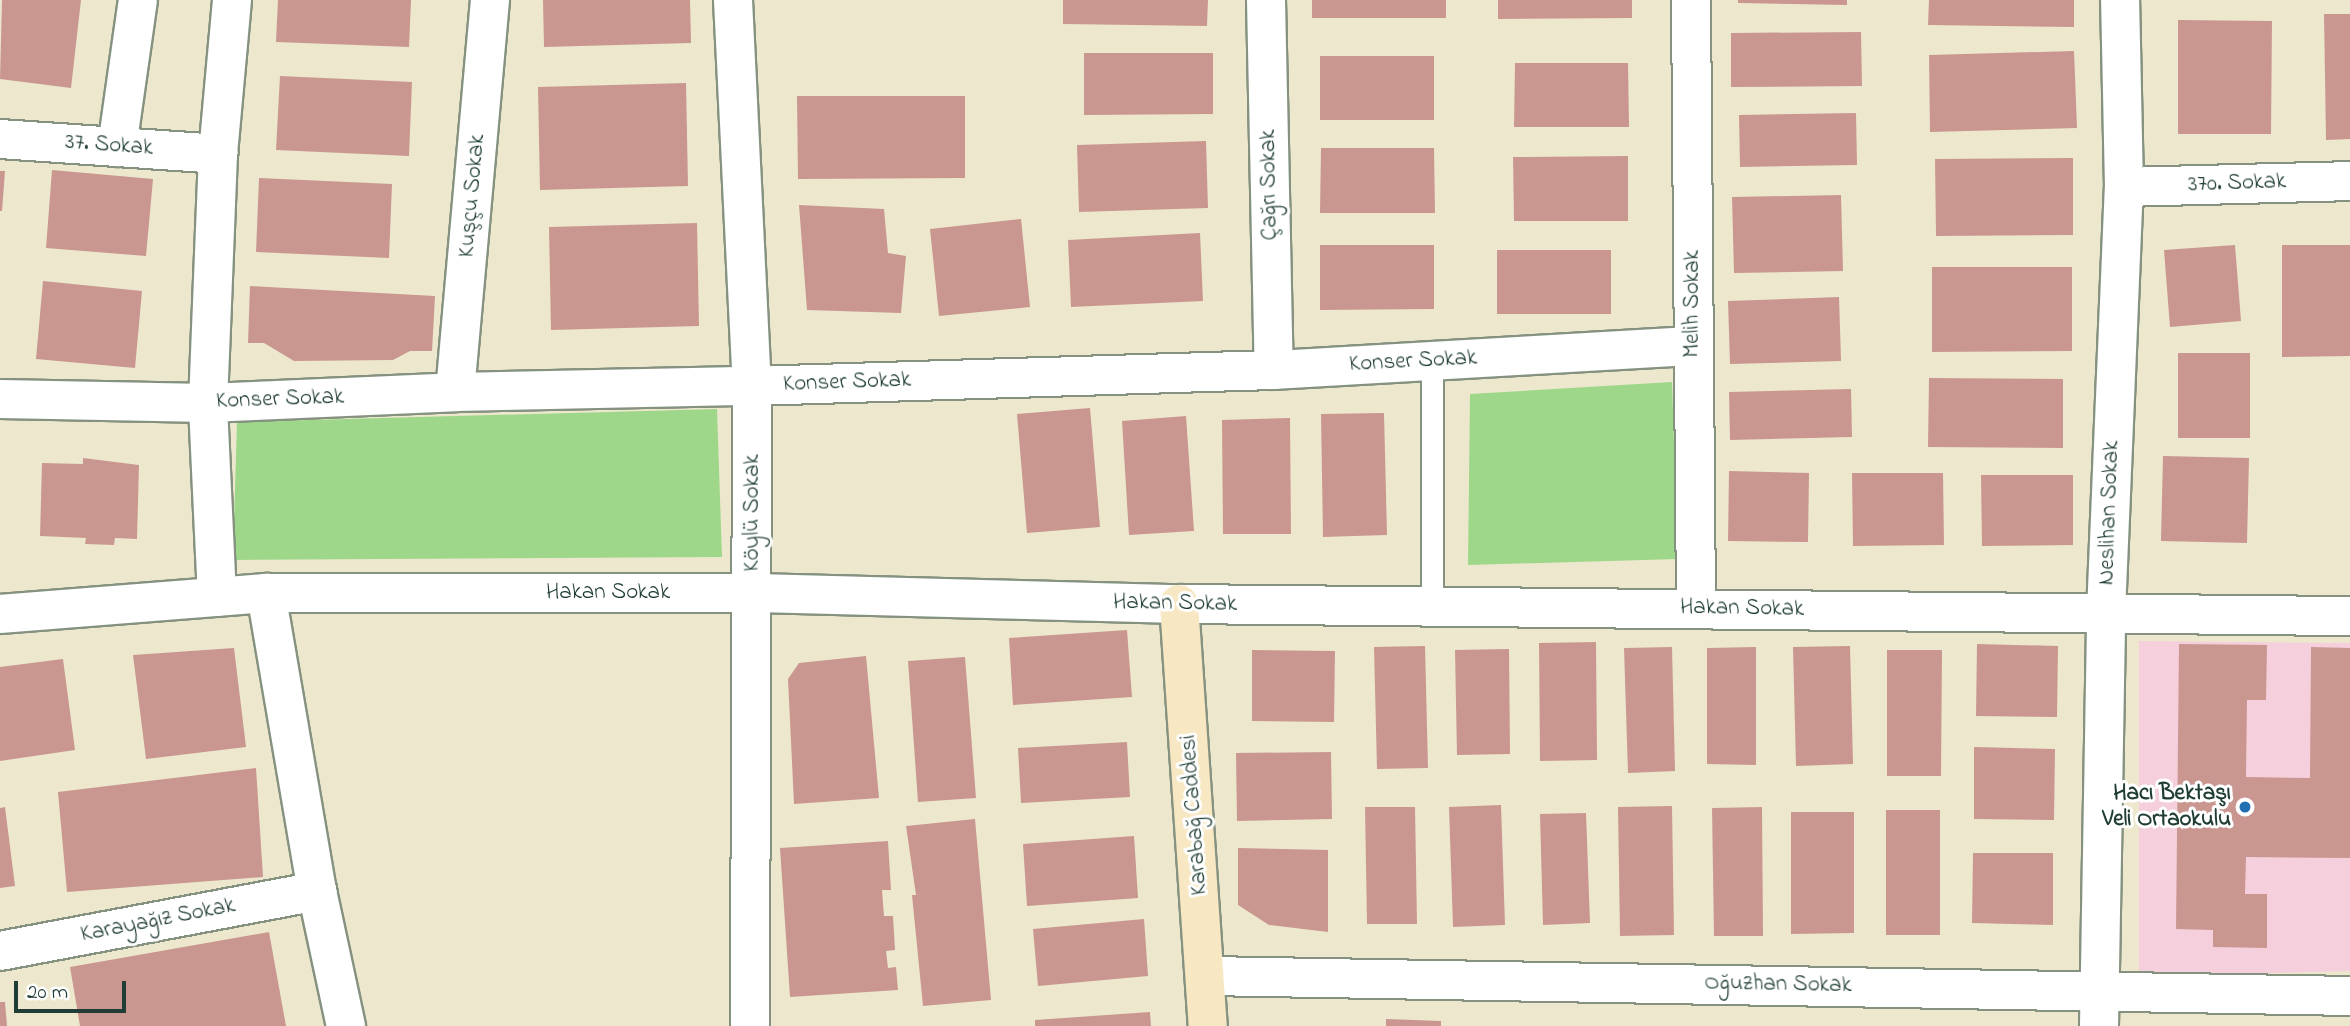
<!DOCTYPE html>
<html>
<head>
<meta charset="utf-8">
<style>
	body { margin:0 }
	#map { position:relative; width:2350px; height:1026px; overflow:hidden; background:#ede8cd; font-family:"Indie Flower",sans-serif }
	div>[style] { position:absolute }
	.built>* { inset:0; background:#f5cfdb }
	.green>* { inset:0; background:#9ed78a }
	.building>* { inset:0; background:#ca9790 }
	.roads { filter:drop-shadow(2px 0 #869280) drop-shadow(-2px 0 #869280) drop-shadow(0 2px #869280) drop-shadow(0 -2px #869280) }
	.lane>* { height:21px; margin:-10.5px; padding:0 10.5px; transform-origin:10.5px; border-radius:10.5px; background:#fff }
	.street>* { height:38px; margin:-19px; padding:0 19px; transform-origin:19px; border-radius:19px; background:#fff }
	.secondary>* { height:38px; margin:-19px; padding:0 19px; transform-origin:19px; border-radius:19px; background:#f7e8c3 }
	.dots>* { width:19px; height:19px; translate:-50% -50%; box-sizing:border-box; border:4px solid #fff; border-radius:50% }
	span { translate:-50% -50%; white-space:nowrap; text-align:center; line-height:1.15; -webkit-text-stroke:6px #fff; paint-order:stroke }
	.street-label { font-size:23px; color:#1f3d34 }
	.poi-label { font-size:23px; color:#1f3d34; font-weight:700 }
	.right { translate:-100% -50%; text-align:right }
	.scale { position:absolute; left:14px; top:981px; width:112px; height:32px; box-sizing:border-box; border:4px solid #1f3d34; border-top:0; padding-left:9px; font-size:21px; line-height:24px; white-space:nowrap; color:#1f3d34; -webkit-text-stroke:5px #fff; paint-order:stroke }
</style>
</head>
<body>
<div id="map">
	<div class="built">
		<div style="clip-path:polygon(2139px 641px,2350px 643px,2350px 971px,2139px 977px)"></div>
	</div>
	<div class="green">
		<div style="clip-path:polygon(1672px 382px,1678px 559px,1468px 565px,1470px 394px)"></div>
		<div style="clip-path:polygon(717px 409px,722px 557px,233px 560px,237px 422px)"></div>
	</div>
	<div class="building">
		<div style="clip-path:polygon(2px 0,81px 0,71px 88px,0 79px)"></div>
		<div style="clip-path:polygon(278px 0,411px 0,409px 47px,276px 42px)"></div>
		<div style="clip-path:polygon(543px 0,690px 0,691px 43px,544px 47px)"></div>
		<div style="clip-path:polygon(1063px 0,1208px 0,1207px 26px,1063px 24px)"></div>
		<div style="clip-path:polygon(1312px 0,1446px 0,1446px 18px,1312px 18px)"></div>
		<div style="clip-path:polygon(1498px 0,1632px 0,1632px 18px,1498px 19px)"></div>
		<div style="clip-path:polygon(1738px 0,1847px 0,1847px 5px,1738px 3px)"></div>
		<div style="clip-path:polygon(1929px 0,2074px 0,2074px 27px,1928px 25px)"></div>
		<div style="clip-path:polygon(2324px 14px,2350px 14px,2350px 139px,2326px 140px)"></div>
		<div style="clip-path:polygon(2178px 20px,2272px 21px,2271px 134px,2178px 134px)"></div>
		<div style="clip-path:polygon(1861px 32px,1862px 86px,1731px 87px,1731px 33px)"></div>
		<div style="clip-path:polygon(2074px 51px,2077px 128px,1930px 132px,1929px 55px)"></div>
		<div style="clip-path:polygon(1084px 53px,1213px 53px,1213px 114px,1084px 115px)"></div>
		<div style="clip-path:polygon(1320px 56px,1434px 56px,1434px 120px,1320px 120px)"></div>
		<div style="clip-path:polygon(1515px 63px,1628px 63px,1629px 127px,1514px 127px)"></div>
		<div style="clip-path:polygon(280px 76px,412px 82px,409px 156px,276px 150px)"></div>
		<div style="clip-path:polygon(686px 83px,688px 186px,540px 190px,538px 87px)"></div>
		<div style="clip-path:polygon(797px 96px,965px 96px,965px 178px,798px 179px)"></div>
		<div style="clip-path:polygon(1856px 113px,1857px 165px,1740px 167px,1739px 115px)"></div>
		<div style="clip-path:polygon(1206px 141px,1208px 208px,1079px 212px,1077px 145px)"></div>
		<div style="clip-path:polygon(1321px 148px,1434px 148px,1435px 213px,1320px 213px)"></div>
		<div style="clip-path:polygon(1628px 156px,1628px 221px,1514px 221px,1513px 157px)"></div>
		<div style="clip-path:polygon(2073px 158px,2073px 235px,1936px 236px,1935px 159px)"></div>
		<div style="clip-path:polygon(52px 170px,153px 179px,146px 256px,46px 248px)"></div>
		<div style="clip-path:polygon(0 171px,5px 171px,2px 211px,0 211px)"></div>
		<div style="clip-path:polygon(259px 178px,392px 184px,389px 258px,256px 252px)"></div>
		<div style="clip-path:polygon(1841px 195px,1843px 271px,1734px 273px,1732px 197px)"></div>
		<div style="clip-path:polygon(799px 205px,884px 209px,888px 253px,906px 256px,901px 313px,807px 310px)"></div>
		<div style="clip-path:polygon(1021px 219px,1030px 307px,939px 316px,930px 229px)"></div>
		<div style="clip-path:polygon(697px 223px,699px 326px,551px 330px,549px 227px)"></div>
		<div style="clip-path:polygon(1200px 233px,1203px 301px,1071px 307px,1068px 240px)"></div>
		<div style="clip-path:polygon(1320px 245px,1434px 245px,1434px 309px,1320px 310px)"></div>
		<div style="clip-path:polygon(2235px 245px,2241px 321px,2170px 327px,2164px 250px)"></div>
		<div style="clip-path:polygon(2282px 245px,2350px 245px,2350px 356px,2282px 357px)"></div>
		<div style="clip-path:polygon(1497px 250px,1611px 250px,1611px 314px,1497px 314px)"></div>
		<div style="clip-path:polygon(1932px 267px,2072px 267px,2072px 351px,1932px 352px)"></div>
		<div style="clip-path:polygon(43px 281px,142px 291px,135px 368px,36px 359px)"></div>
		<div style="clip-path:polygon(250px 286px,435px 296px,432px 351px,410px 351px,393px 360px,294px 361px,264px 343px,248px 343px)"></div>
		<div style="clip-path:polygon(1839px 297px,1841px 361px,1730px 364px,1728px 301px)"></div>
		<div style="clip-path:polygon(2178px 353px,2250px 353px,2250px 438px,2178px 438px)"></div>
		<div style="clip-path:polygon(1929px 378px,2063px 379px,2063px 448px,1928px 447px)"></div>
		<div style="clip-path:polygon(1851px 389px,1852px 437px,1730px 440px,1729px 392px)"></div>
		<div style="clip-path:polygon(1090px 408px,1100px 527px,1027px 533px,1017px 414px)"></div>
		<div style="clip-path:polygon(1384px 413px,1387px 535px,1323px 537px,1321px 414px)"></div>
		<div style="clip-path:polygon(1186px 416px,1194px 531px,1129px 535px,1122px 421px)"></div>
		<div style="clip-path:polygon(1290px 418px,1291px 534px,1223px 534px,1222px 420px)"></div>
		<div style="clip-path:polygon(2163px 456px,2249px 458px,2247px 543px,2161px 541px)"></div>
		<div style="clip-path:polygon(83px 458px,139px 465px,137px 539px,115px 538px,114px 545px,85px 544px,86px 538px,40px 536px,42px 463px,83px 464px)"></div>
		<div style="clip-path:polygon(1729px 471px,1809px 473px,1808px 542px,1728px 541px)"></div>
		<div style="clip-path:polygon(1852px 473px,1943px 473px,1944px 545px,1853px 546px)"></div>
		<div style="clip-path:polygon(1981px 475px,2073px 475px,2073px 545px,1982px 546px)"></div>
		<div style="clip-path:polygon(1127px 630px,1132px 697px,1013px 705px,1009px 638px)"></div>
		<div style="clip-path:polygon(1596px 642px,1597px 760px,1540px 761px,1539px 643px)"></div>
		<div style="clip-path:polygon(1977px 644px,2058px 646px,2057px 717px,1976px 716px)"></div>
		<div style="clip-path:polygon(2179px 644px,2267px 645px,2266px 700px,2247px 700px,2246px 777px,2310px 778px,2311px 647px,2350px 648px,2350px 858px,2246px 857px,2245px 894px,2267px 894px,2267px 948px,2213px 947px,2213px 930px,2176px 929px)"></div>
		<div style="clip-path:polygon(1425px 646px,1428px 768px,1377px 769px,1374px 647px)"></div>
		<div style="clip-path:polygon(1850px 646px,1853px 764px,1796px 766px,1793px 647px)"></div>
		<div style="clip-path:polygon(1672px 647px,1675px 771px,1628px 773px,1624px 648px)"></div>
		<div style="clip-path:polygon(1756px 647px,1756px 765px,1707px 764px,1707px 648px)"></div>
		<div style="clip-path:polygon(234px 648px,246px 747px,146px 759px,133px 655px)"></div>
		<div style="clip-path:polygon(1509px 649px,1510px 754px,1457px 755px,1455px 650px)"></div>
		<div style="clip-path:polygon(1252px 650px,1335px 651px,1334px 722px,1252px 721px)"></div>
		<div style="clip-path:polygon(1887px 650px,1942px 650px,1941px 776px,1887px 776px)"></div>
		<div style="clip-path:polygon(866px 656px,879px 798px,794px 804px,788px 679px,799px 663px)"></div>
		<div style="clip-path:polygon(965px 657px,976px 798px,918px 802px,908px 661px)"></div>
		<div style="clip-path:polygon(63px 659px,75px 750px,0 761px,0 667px)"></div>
		<div style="clip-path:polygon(1127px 742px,1130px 797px,1021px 803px,1018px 748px)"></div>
		<div style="clip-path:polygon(1974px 747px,2055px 749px,2054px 820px,1974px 819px)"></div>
		<div style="clip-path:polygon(1331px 752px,1332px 819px,1237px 821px,1236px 753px)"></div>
		<div style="clip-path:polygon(256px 768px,263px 877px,67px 892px,58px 792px)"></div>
		<div style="clip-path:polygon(1501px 805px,1505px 925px,1453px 927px,1449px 807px)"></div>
		<div style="clip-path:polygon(1672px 806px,1674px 935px,1620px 936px,1618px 807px)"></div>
		<div style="clip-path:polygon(5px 807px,15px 886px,0 888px,0 808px)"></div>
		<div style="clip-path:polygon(1365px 807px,1415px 807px,1417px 924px,1367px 924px)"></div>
		<div style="clip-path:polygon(1762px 807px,1763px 936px,1714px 936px,1712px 808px)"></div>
		<div style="clip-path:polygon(1886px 810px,1940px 810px,1940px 935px,1886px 935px)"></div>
		<div style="clip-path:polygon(1791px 812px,1854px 812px,1854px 933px,1791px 934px)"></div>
		<div style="clip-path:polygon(1586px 813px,1590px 923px,1543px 925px,1540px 814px)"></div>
		<div style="clip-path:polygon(975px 819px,991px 1000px,923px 1006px,912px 895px,916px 895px,906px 826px)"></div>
		<div style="clip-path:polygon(1134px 836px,1138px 898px,1027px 906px,1023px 844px)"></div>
		<div style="clip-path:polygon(888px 841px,891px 890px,882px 890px,884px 916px,893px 916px,895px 950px,886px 951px,888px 968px,896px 967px,898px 990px,790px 997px,780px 848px)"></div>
		<div style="clip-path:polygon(1238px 848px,1328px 850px,1328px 932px,1269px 925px,1238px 905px)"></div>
		<div style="clip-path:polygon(1973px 853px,2053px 853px,2053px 925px,1972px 923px)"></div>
		<div style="clip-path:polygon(1144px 919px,1148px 976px,1038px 986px,1033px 929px)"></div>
		<div style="clip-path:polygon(269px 932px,286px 1026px,80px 1026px,70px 967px)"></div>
		<div style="clip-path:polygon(0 1002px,5px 1002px,7px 1026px,0 1026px)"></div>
		<div style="clip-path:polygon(1150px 1012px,1151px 1026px,1035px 1026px,1035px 1020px)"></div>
		<div style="clip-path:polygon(1386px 1019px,1441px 1021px,1441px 1026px,1386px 1026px)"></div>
	</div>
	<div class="roads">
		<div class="lane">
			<div style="left:1432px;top:361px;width:245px;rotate:90deg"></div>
		</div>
		<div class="street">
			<div style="left:733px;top:0;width:386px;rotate:87.2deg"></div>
			<div style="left:752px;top:386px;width:640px;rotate:90.18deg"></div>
			<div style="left:1266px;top:0;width:370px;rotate:88.8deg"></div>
			<div style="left:1691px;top:0;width:609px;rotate:89.53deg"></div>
			<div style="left:0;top:139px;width:219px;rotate:3.9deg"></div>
			<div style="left:117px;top:147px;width:148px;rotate:-81.9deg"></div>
			<div style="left:2124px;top:187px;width:226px;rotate:-1.5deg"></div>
			<div style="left:455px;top:392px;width:394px;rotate:-84.9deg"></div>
			<div style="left:0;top:399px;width:208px;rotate:1.1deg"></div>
			<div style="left:208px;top:403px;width:247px;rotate:-2.5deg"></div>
			<div style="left:455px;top:392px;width:297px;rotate:-1.2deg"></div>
			<div style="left:752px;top:386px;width:522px;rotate:-1.76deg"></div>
			<div style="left:1274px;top:370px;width:420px;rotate:-3.3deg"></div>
			<div style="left:266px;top:593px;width:302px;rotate:80.3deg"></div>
			<div style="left:317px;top:891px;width:138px;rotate:77.9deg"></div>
			<div style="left:217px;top:597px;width:194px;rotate:-92.7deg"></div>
			<div style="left:208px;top:403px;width:249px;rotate:-87.7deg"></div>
			<div style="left:218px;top:154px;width:155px;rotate:-84.8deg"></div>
			<div style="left:0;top:614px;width:267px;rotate:-4.5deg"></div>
			<div style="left:266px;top:593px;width:488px"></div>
			<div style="left:754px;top:593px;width:425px;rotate:1.5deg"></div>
			<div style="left:1179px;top:604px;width:1171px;rotate:0.59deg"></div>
			<div style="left:0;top:951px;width:323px;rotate:-10.7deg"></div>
			<div style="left:1206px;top:976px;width:1144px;rotate:1deg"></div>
			<div style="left:2099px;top:1026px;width:413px;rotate:-89deg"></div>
			<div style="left:2106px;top:613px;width:426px;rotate:-87.6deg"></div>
			<div style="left:2124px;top:187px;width:187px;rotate:-91.2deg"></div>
		</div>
		<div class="secondary">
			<div style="left:1179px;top:604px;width:423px;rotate:86.1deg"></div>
		</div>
	</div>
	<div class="dots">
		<div style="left:2245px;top:807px;background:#1f6fb2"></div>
	</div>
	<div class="street-label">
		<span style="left:109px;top:146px;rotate:4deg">37. Sokak</span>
		<span style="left:2237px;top:184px;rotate:-2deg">370. Sokak</span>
		<span style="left:1270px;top:185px;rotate:-91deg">Çağrı Sokak</span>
		<span style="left:473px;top:196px;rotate:-85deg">Kuşçu Sokak</span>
		<span style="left:1693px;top:304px;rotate:-90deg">Melih Sokak</span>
		<span style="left:1413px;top:362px;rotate:-3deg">Konser Sokak</span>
		<span style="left:847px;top:383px;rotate:-2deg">Konser Sokak</span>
		<span style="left:280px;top:400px;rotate:-2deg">Konser Sokak</span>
		<span style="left:753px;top:513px;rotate:-90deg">Köylü Sokak</span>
		<span style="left:2110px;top:513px;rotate:-88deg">Neslihan Sokak</span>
		<span style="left:608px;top:593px">Hakan Sokak</span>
		<span style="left:1175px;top:604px;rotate:1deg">Hakan Sokak</span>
		<span style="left:1742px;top:609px;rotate:1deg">Hakan Sokak</span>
		<span style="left:1195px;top:815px;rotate:-94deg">Karabağ Caddesi</span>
		<span style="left:158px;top:921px;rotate:-11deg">Karayağız Sokak</span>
		<span style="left:1778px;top:985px;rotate:1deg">Oğuzhan Sokak</span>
	</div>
	<div class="poi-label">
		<span class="right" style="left:2231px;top:807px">Hacı Bektaşı<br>Veli Ortaokulu</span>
	</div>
	<div class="scale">20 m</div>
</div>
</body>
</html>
